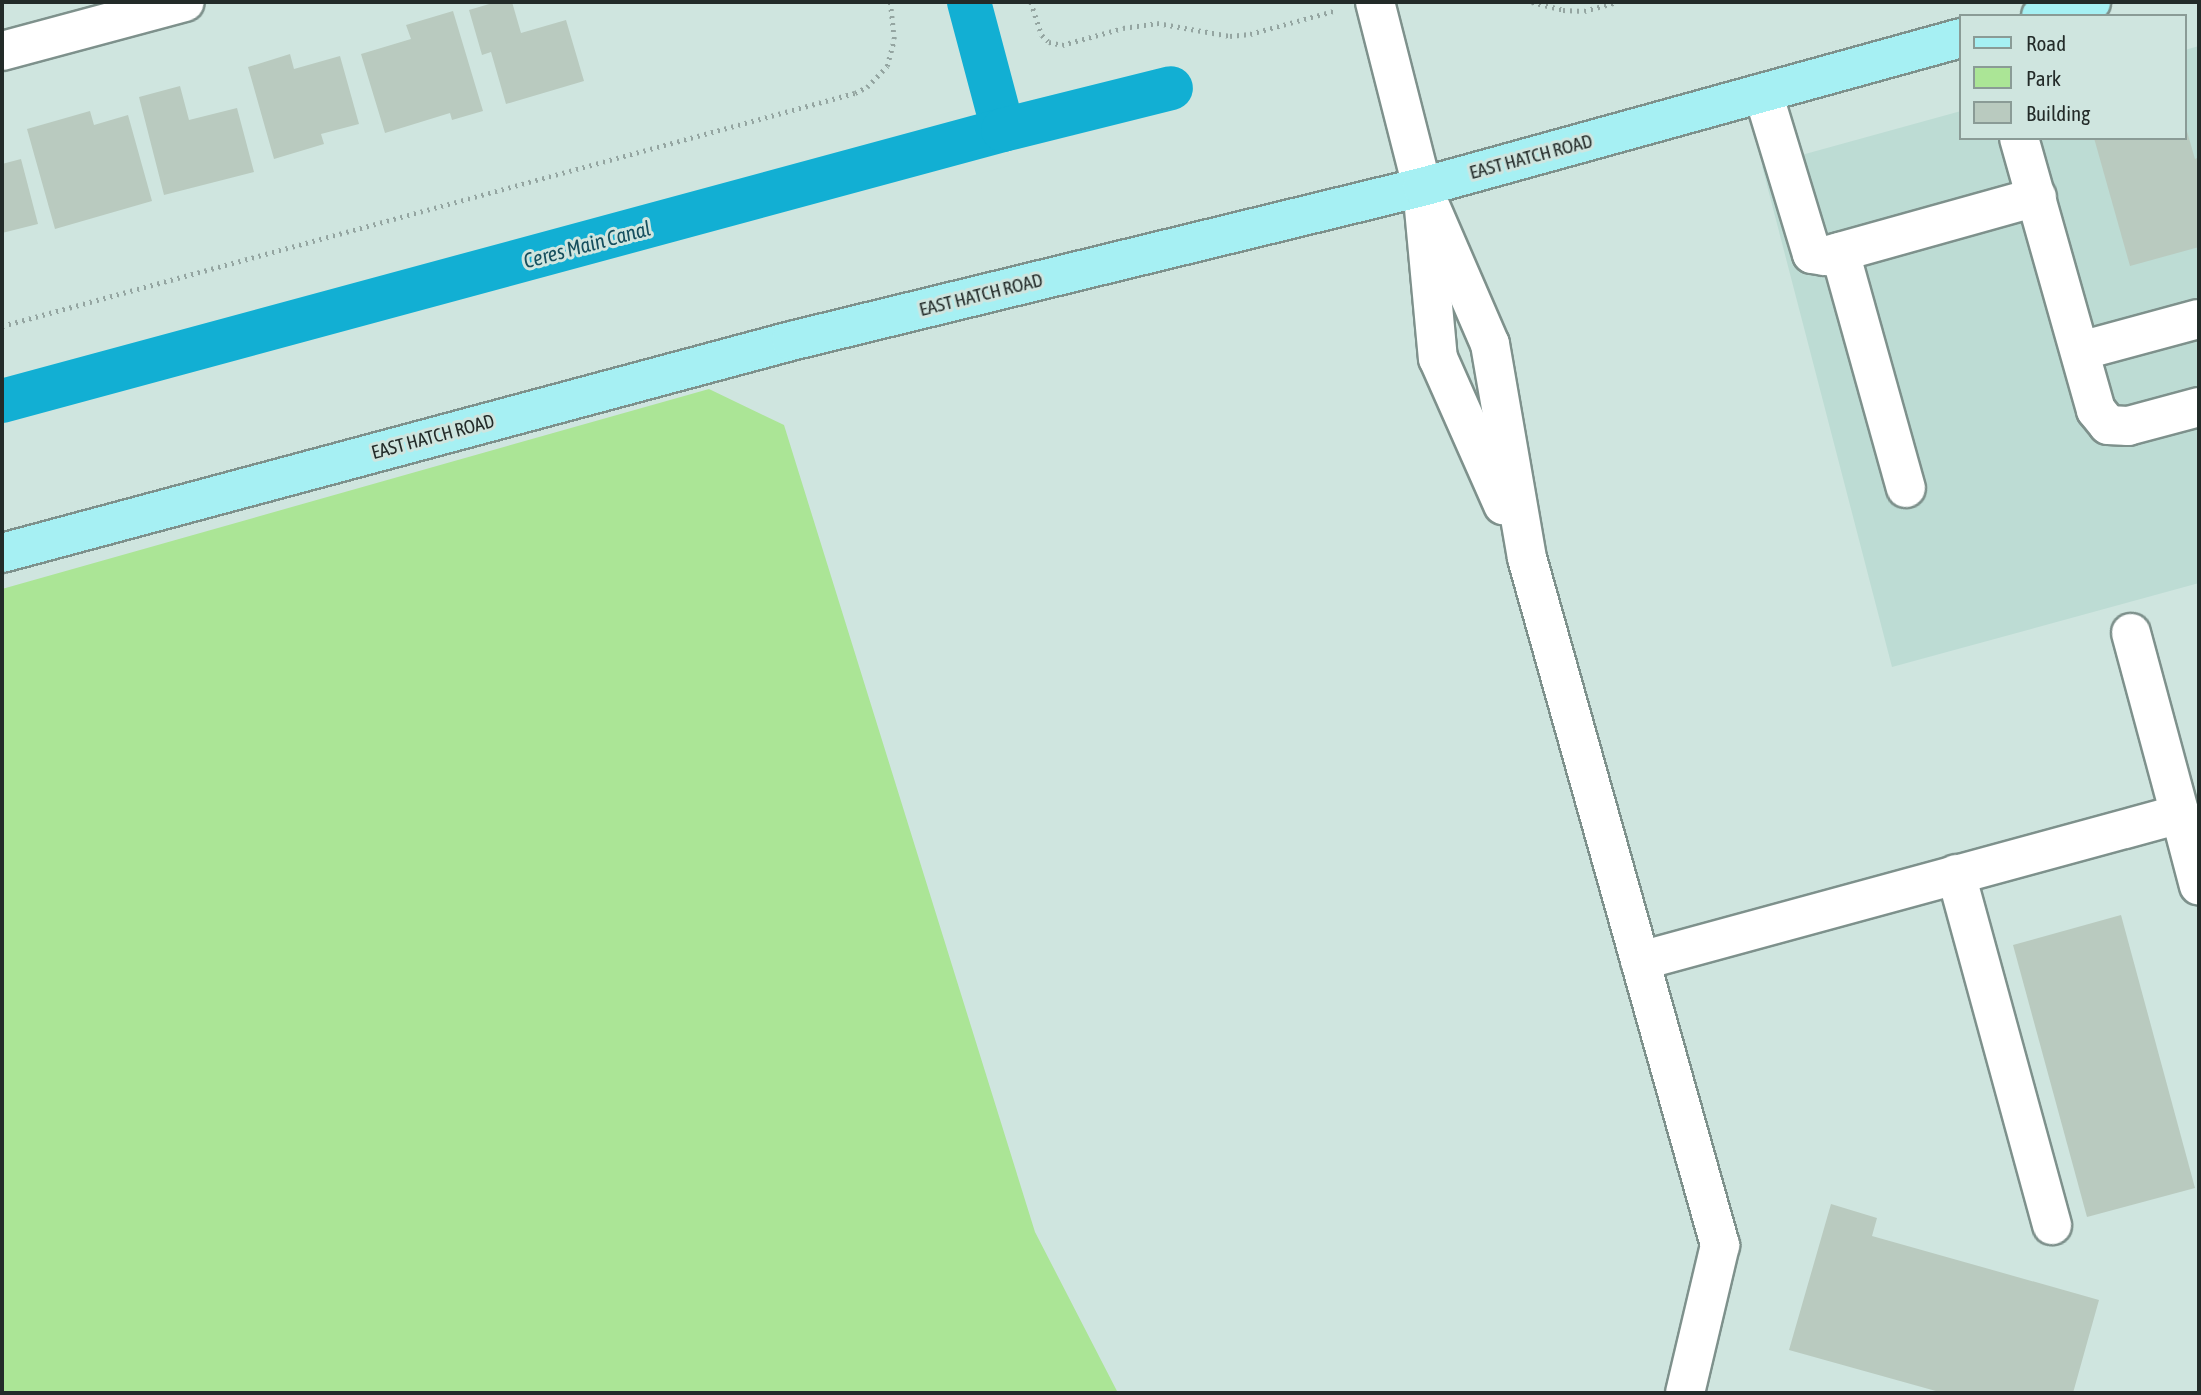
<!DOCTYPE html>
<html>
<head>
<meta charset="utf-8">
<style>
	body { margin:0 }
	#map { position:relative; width:2201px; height:1395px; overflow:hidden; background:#cfe5df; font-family:"Asap Condensed",sans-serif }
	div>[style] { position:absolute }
	.built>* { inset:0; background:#bddcd4 }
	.green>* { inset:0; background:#abe596 }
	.canal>* { height:44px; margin:-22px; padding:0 22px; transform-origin:22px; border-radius:22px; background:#12afd3 }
	.building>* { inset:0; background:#b9cabf }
	.path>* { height:4.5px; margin-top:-2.25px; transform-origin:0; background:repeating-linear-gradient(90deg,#94a5a1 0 2px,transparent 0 7px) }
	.roads { filter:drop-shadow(2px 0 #7e918c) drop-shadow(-2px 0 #7e918c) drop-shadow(0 2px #7e918c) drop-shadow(0 -2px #7e918c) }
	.minor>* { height:38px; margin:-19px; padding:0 19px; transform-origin:19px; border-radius:19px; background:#fff }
	.major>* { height:38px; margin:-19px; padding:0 19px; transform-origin:19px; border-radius:19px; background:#a6f0f3 }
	span { translate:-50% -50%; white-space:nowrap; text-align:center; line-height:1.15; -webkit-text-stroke:6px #cfe5df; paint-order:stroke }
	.street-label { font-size:19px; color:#232b29 }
	.water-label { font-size:21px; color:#164f5e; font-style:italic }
	.frame { position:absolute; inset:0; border:4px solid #232b29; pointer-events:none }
	.legend { position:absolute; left:1959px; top:14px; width:228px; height:126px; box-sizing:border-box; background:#cfe5df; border:2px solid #8a9b96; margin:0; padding:9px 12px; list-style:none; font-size:21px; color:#232b29 }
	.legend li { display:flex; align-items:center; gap:14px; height:35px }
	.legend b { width:35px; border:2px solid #8a9b96 }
</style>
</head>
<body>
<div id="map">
	<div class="built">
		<div style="clip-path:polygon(2199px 46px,2199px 583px,1892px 667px,1762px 166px,1961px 111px,1961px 138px,2185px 138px,2185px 50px)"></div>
	</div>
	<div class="green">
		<div style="clip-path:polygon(709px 389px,784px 425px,1035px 1232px,1118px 1393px,2px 1393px,2px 589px)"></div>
	</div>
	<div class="canal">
		<div style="left:969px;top:2px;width:132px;rotate:75.1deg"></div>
		<div style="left:2px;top:401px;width:1037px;rotate:-15.15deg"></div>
		<div style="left:1003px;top:130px;width:173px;rotate:-14deg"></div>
	</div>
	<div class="building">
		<div style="clip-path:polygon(496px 2px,512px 2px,521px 33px,566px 20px,584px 81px,506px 104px,491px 52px,482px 55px,469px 10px)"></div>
		<div style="clip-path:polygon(453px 11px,483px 111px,452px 120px,450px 113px,385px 133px,361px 54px,411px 39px,406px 25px)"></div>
		<div style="clip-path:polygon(290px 54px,294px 69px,340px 56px,359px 124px,321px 134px,324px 144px,274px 159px,248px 67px)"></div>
		<div style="clip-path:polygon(180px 86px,189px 120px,237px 108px,254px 172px,164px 195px,139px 97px)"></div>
		<div style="clip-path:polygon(90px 111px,94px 125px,128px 115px,152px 201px,55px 229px,27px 129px)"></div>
		<div style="clip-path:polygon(2186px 128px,2195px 159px,2199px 157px,2199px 247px,2130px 266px,2094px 138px,2185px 138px)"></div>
		<div style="clip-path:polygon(21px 159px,38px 224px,2px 233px,2px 164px)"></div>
		<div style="clip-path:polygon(2121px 915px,2195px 1188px,2087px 1217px,2013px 945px)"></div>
		<div style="clip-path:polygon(1831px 1204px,1877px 1218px,1872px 1236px,2099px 1300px,2073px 1393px,1943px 1393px,1789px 1350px)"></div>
	</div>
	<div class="path">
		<div style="left:1031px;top:2px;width:35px;rotate:72deg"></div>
		<div style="left:1042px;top:35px;width:10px;rotate:45deg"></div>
		<div style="left:1049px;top:42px;width:13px;rotate:13deg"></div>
		<div style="left:1062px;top:45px;width:63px;rotate:-15.6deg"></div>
		<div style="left:1123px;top:28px;width:34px;rotate:-8deg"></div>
		<div style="left:1157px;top:23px;width:74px;rotate:10.1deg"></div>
		<div style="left:1230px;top:36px;width:20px;rotate:-6deg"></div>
		<div style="left:1250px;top:34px;width:90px;rotate:-15.4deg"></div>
		<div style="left:1532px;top:2px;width:32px;rotate:14deg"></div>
		<div style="left:1563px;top:10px;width:21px;rotate:3deg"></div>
		<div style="left:1584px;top:11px;width:34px;rotate:-15deg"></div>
		<div style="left:2px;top:326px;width:884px;rotate:-15.28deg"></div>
		<div style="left:855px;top:93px;width:13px;rotate:-27deg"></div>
		<div style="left:867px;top:87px;width:29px;rotate:-46deg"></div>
		<div style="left:887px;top:66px;width:28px;rotate:-75deg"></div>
		<div style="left:894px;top:39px;width:37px;rotate:-96deg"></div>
	</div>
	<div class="roads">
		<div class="minor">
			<div style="left:1375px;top:2px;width:191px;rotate:75.7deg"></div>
			<div style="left:1422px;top:187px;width:172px;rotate:84.7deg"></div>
			<div style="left:1438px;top:358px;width:161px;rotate:66.1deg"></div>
			<div style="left:2px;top:51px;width:189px;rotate:-15deg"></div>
			<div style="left:1763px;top:93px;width:168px;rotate:73.1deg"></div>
			<div style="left:1812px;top:254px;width:13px;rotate:9deg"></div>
			<div style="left:1825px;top:256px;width:220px;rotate:-15.6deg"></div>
			<div style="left:2019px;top:138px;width:283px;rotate:74.2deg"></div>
			<div style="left:2096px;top:410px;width:19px;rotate:51deg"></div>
			<div style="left:2108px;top:425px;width:20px;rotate:3deg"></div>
			<div style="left:2128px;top:426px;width:73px;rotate:-15deg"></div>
			<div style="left:1422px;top:187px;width:171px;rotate:66.6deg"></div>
			<div style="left:1490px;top:344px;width:217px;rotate:80.2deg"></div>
			<div style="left:1527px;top:558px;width:714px;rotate:74.31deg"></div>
			<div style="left:1720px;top:1245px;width:152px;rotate:103.3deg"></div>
			<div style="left:1840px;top:252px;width:245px;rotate:74.4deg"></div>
			<div style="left:2080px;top:351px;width:123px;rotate:-15.1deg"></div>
			<div style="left:2131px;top:633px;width:188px;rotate:74.9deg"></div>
			<div style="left:1956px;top:874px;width:364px;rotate:74.7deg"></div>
			<div style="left:1640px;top:961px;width:560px;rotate:-15.23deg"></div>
			<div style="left:2180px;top:814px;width:74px;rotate:75.2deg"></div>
		</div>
		<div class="major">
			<div style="left:2041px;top:16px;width:52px;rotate:-15.6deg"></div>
			<div style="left:2px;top:553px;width:817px;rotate:-15.04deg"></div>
			<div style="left:791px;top:341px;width:650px;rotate:-13.72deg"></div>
			<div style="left:1422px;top:187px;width:559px;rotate:-15.45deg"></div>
		</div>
	</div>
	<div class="street-label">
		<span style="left:1531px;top:157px;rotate:-15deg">EAST HATCH ROAD</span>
		<span style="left:981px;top:295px;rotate:-14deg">EAST HATCH ROAD</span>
		<span style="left:433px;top:437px;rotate:-15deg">EAST HATCH ROAD</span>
	</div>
	<div class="water-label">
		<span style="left:587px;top:244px;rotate:-15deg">Ceres Main Canal</span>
	</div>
	<div class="frame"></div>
	<ul class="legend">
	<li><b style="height:9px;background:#a6f0f3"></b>Road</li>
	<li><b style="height:19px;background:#abe596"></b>Park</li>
	<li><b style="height:19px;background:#b9cabf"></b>Building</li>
	</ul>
</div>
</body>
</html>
